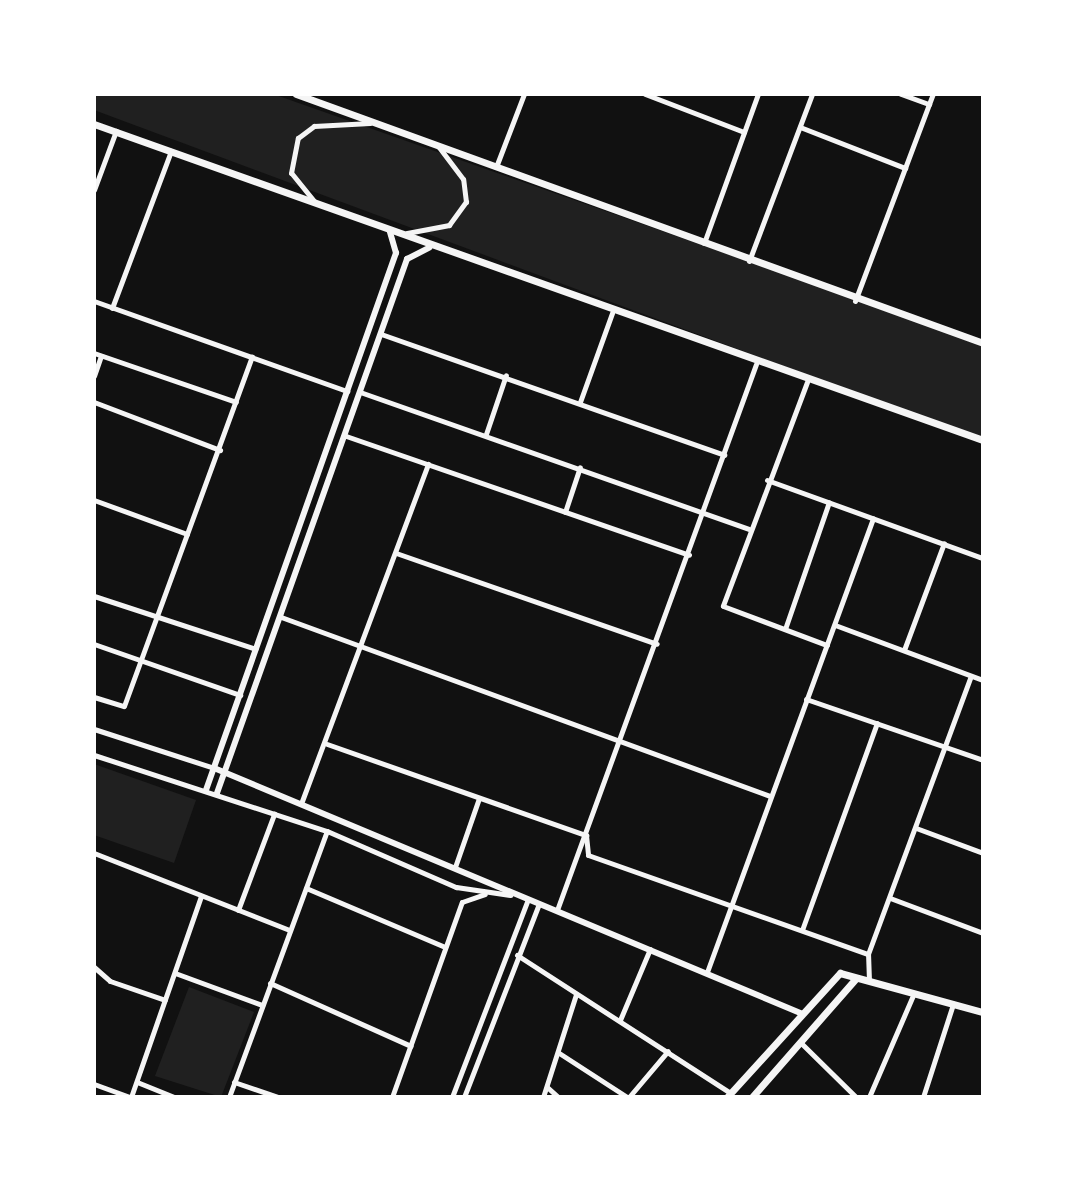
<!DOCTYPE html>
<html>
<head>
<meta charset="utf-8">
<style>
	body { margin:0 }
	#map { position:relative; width:1077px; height:1191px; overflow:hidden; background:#111; font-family:"Golos Text",sans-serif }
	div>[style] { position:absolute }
	.green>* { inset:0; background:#202020 }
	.minor>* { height:5px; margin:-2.5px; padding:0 2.5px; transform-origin:2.5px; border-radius:2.5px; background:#f5f5f5 }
	.tertiary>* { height:6px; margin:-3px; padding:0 3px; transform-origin:3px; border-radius:3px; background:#f5f5f5 }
	.secondary>* { height:7px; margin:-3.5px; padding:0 3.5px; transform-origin:3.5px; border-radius:3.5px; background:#f5f5f5 }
	.primary>* { height:7px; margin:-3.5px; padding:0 3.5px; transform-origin:3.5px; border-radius:3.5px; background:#f5f5f5 }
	span { translate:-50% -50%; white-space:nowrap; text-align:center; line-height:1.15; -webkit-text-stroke:6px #fff; paint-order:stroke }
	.frame { position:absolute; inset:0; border:96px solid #fff; pointer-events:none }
</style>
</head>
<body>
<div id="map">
	<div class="green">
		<div style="clip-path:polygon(94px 94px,273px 94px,983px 344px,983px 440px,94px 110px)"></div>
		<div style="clip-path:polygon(94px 764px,196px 800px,174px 863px,94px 835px)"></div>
		<div style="clip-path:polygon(189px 987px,254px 1012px,221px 1097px,155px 1076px)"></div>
	</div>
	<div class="minor">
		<div style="left:645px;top:94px;width:106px;rotate:21deg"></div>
		<div style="left:901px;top:94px;width:30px;rotate:20deg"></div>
		<div style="left:800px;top:127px;width:113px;rotate:21.3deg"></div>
		<div style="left:496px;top:167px;width:78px;rotate:-69deg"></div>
		<div style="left:94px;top:190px;width:63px;rotate:-69.6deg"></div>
		<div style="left:314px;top:201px;width:36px;rotate:-129deg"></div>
		<div style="left:291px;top:173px;width:36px;rotate:-79deg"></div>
		<div style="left:298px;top:138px;width:20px;rotate:-37deg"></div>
		<div style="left:314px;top:126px;width:56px;rotate:-3.1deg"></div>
		<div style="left:407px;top:233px;width:43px;rotate:-10.8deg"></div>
		<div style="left:449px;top:225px;width:29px;rotate:-54deg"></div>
		<div style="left:466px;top:202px;width:23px;rotate:-97deg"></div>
		<div style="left:463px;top:179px;width:41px;rotate:-127.1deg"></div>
		<div style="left:704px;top:243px;width:158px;rotate:-70.1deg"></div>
		<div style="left:749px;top:261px;width:178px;rotate:-69.3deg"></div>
		<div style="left:94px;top:301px;width:269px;rotate:19.6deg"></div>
		<div style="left:855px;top:301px;width:221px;rotate:-69.4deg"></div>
		<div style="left:112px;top:308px;width:168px;rotate:-69.4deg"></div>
		<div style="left:381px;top:334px;width:364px;rotate:19.4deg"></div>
		<div style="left:94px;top:353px;width:150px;rotate:19deg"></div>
		<div style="left:94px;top:376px;width:21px;rotate:-71deg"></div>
		<div style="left:807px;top:382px;width:239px;rotate:110.6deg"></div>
		<div style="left:723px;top:606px;width:111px;rotate:20.6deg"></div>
		<div style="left:360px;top:392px;width:412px;rotate:19.4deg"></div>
		<div style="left:94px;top:402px;width:135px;rotate:20.9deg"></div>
		<div style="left:580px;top:402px;width:95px;rotate:-70.2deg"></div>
		<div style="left:486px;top:434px;width:62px;rotate:-71.3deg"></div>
		<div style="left:346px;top:436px;width:363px;rotate:19.1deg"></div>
		<div style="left:767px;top:480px;width:230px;rotate:19.9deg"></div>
		<div style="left:94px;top:500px;width:99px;rotate:20.1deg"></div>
		<div style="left:565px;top:512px;width:47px;rotate:-71.6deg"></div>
		<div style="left:396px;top:553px;width:276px;rotate:19.2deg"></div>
		<div style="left:94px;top:596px;width:170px;rotate:18.1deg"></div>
		<div style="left:281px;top:617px;width:521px;rotate:20.11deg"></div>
		<div style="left:835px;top:625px;width:158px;rotate:20.4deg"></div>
		<div style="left:785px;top:629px;width:134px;rotate:-70.9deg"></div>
		<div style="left:94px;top:644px;width:155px;rotate:19.3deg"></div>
		<div style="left:904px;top:650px;width:114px;rotate:-69.5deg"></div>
		<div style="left:94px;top:697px;width:31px;rotate:17deg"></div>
		<div style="left:124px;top:706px;width:372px;rotate:-69.9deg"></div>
		<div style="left:806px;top:699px;width:187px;rotate:19deg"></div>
		<div style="left:94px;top:729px;width:126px;rotate:18deg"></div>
		<div style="left:327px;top:744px;width:275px;rotate:19.4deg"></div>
		<div style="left:586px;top:835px;width:20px;rotate:84deg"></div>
		<div style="left:588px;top:855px;width:297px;rotate:19.5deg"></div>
		<div style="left:94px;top:755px;width:245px;rotate:18.1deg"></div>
		<div style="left:327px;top:831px;width:141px;rotate:23.5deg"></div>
		<div style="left:456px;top:887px;width:55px;rotate:8.4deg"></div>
		<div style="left:302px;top:801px;width:360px;rotate:-69.5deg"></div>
		<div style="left:916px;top:828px;width:72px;rotate:20.5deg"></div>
		<div style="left:94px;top:853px;width:210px;rotate:21.5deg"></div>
		<div style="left:455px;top:867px;width:73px;rotate:-70.8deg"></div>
		<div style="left:306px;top:888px;width:151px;rotate:23deg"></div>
		<div style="left:890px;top:898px;width:99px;rotate:20.6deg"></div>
		<div style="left:238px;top:910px;width:103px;rotate:-69.4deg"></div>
		<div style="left:557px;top:910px;width:581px;rotate:-69.97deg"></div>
		<div style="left:802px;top:930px;width:220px;rotate:-70.1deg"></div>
		<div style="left:517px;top:955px;width:254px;rotate:32.9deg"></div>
		<div style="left:94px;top:967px;width:21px;rotate:41deg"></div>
		<div style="left:110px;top:981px;width:58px;rotate:19.1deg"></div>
		<div style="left:707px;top:972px;width:483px;rotate:-69.9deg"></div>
		<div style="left:175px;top:973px;width:93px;rotate:20.2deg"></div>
		<div style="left:869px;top:981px;width:27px;rotate:-92deg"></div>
		<div style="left:868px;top:954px;width:296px;rotate:-69.7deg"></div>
		<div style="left:270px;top:983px;width:154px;rotate:24.1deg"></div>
		<div style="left:620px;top:1020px;width:77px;rotate:-67.1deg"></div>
		<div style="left:800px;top:1042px;width:78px;rotate:44.5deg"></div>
		<div style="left:559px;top:1053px;width:81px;rotate:32.9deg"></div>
		<div style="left:137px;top:1082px;width:40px;rotate:22deg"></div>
		<div style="left:234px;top:1082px;width:46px;rotate:18.8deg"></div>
		<div style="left:94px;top:1084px;width:38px;rotate:20deg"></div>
		<div style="left:547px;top:1087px;width:15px;rotate:42deg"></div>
		<div style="left:131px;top:1097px;width:213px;rotate:-70.8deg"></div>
		<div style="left:229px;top:1097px;width:283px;rotate:-69.8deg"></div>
		<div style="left:392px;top:1097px;width:207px;rotate:-70.3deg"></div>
		<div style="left:462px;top:902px;width:24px;rotate:-19deg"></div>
		<div style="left:452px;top:1097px;width:212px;rotate:-69deg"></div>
		<div style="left:464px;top:1097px;width:207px;rotate:-68.8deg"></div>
		<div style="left:543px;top:1097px;width:108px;rotate:-72.2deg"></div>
		<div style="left:629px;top:1097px;width:60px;rotate:-49.7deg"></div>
		<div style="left:869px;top:1097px;width:113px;rotate:-66.6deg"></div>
		<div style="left:923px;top:1097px;width:98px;rotate:-72.1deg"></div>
	</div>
	<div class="tertiary">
		<div style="left:214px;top:768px;width:638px;rotate:22.67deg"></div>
		<div style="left:206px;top:790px;width:570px;rotate:-70.52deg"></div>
		<div style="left:396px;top:253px;width:22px;rotate:-106deg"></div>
		<div style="left:217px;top:793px;width:567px;rotate:-70.41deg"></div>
		<div style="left:407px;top:259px;width:25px;rotate:-27deg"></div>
	</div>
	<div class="secondary">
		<div style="left:727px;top:1097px;width:168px;rotate:-47.7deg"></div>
		<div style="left:840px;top:973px;width:148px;rotate:15.3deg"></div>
		<div style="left:752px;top:1097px;width:158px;rotate:-48.8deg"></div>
	</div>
	<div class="primary">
		<div style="left:296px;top:94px;width:731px;rotate:19.92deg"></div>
		<div style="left:94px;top:124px;width:943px;rotate:19.57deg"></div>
	</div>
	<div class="frame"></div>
</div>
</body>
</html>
